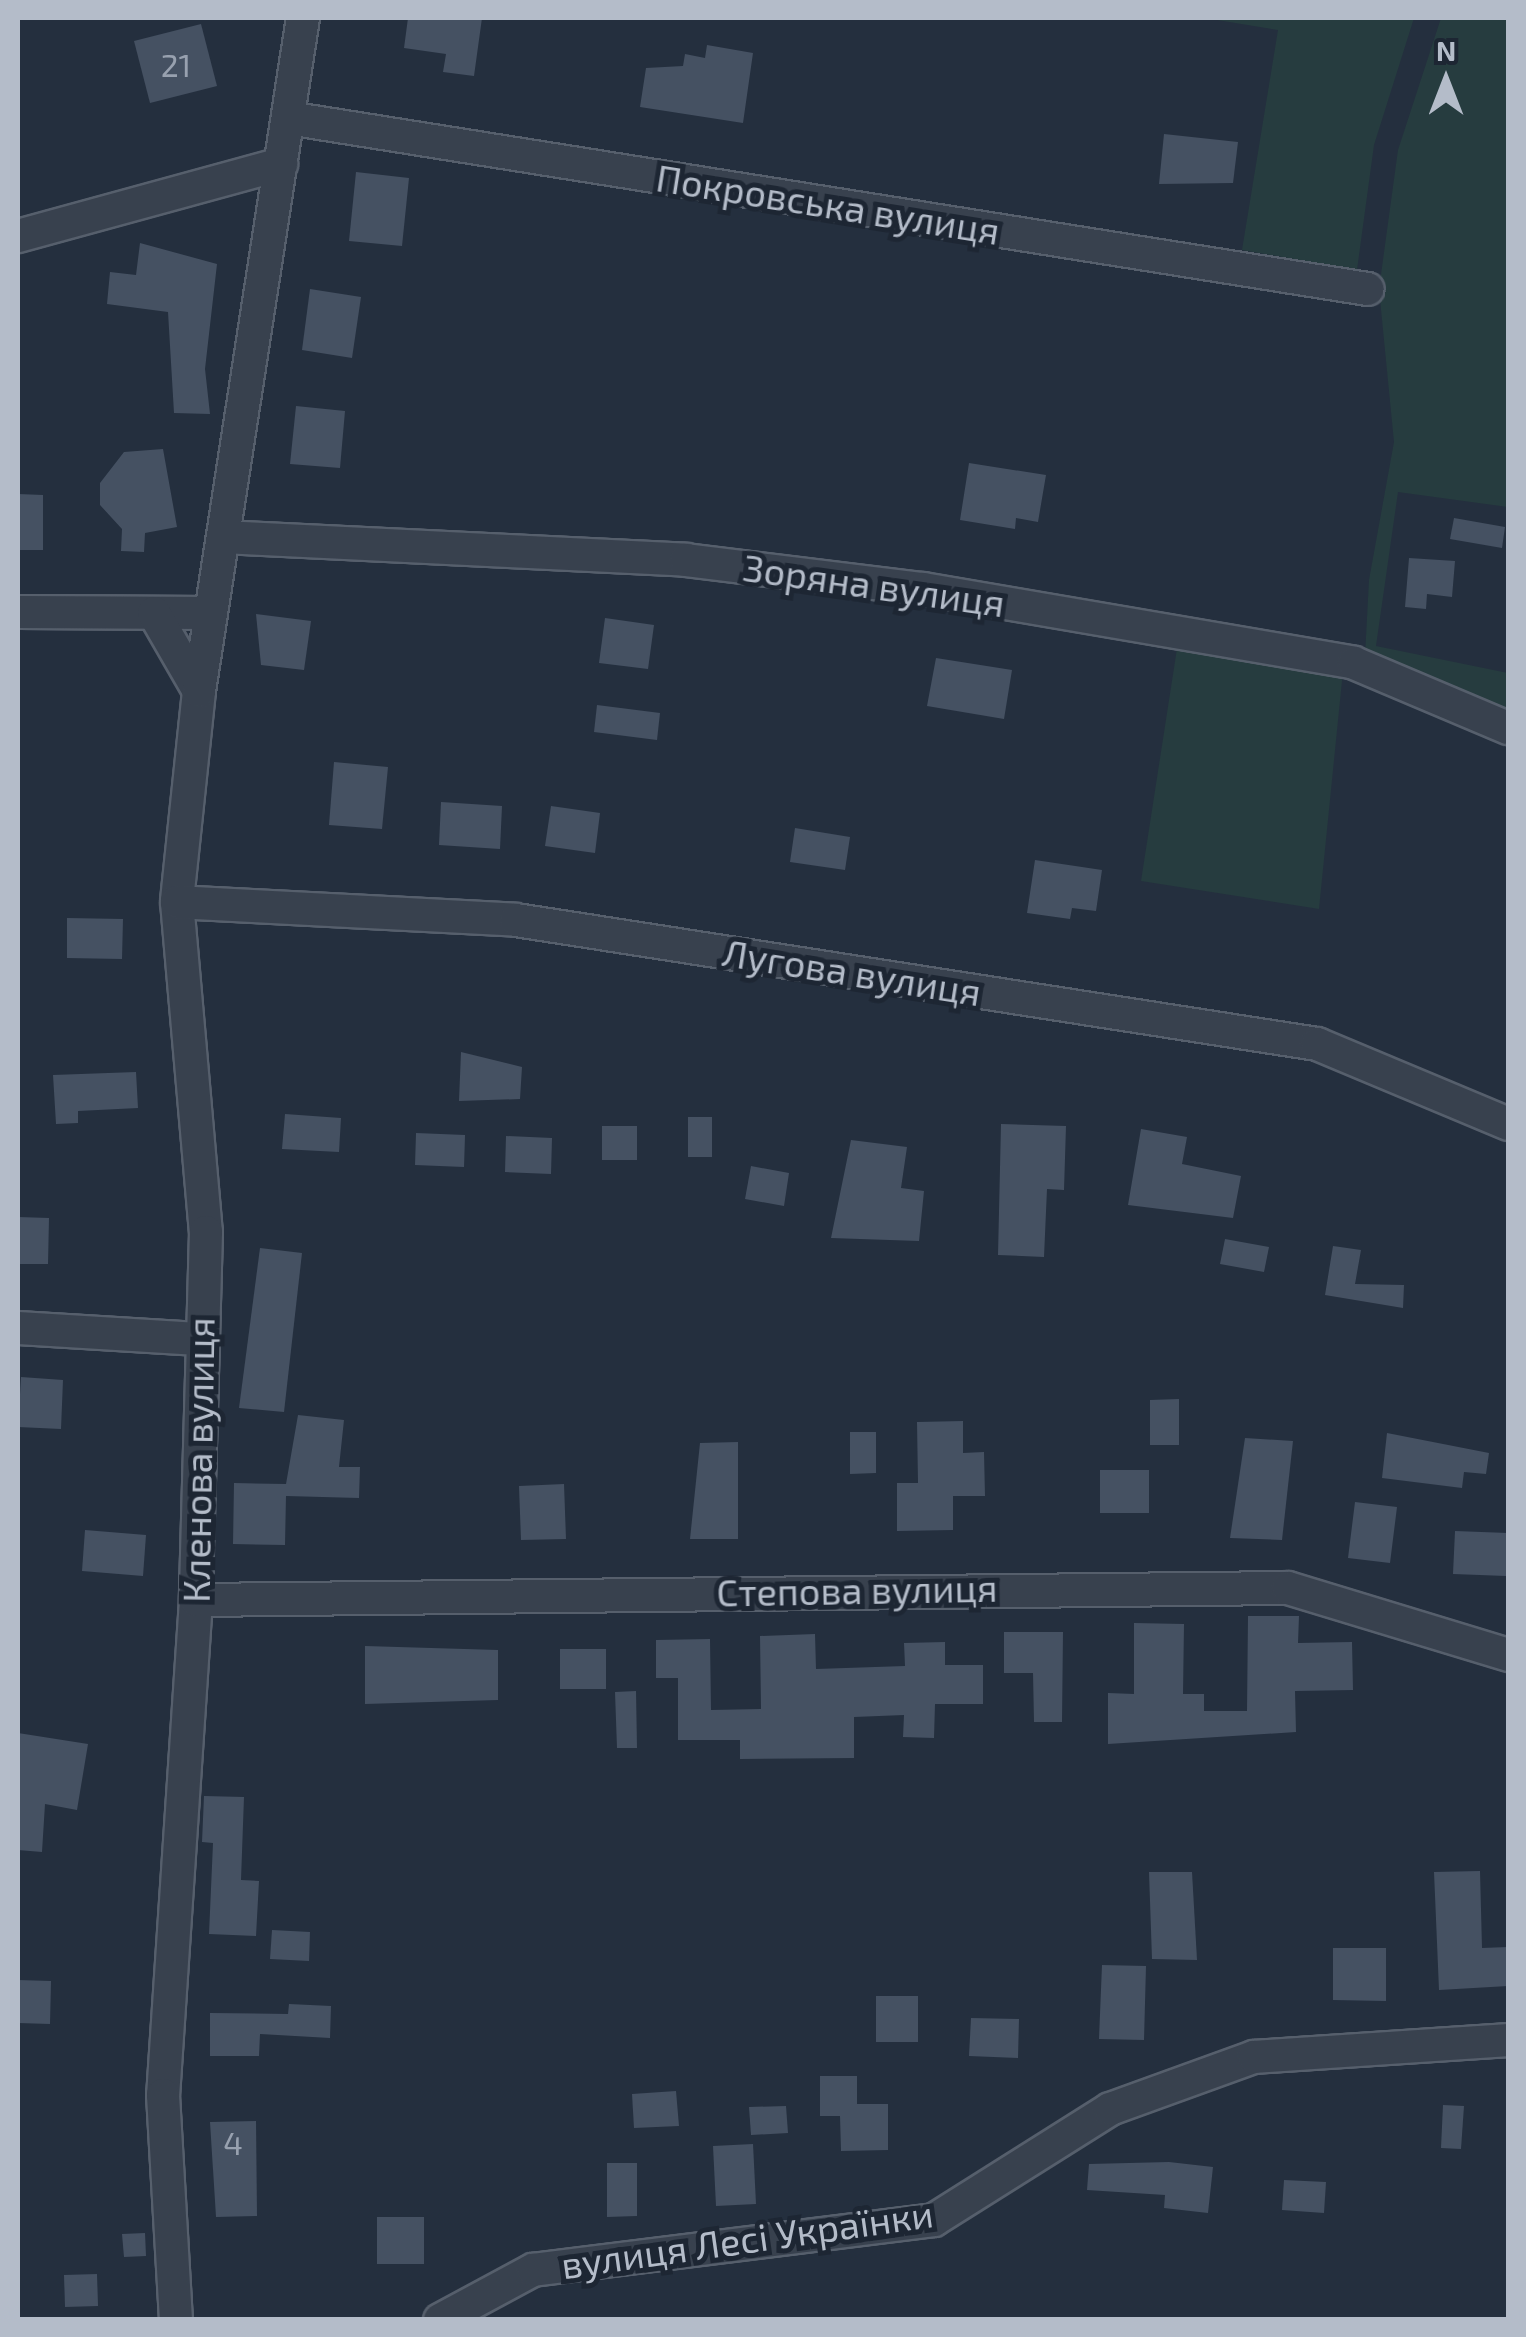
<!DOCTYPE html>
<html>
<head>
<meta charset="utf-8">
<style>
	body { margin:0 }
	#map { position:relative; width:1526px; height:2337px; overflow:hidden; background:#242f3e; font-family:"Exo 2",sans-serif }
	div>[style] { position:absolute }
	.green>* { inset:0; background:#263c3f }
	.building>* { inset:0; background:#455162 }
	.roads { filter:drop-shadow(2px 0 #565f6c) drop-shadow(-2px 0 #565f6c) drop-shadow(0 2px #565f6c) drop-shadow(0 -2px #565f6c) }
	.minor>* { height:32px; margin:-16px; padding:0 16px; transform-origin:16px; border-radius:16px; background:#38414e }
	span { translate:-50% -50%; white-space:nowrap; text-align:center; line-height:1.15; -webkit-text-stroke:10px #1d2633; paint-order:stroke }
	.number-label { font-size:32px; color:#98a1af }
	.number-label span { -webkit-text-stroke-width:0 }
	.street-label { font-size:38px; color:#b4bcc9 }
	.frame { position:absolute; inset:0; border:20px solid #b4bcc9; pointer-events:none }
	.north { position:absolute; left:1396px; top:30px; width:100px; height:100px; -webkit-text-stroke:8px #1d2633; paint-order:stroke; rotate:0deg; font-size:28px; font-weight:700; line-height:40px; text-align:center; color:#b4bcc9 }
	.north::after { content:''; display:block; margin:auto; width:35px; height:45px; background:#b4bcc9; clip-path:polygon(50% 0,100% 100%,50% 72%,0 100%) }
</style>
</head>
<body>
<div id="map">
	<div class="green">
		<div style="clip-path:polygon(1205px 18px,1414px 18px,1374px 145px,1357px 270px,1242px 250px,1278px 30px)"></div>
		<div style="clip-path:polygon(1441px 18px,1508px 18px,1508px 507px,1398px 492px,1376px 646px,1508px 673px,1508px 716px,1365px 656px,1369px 580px,1394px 442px,1379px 289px,1398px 150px)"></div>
		<div style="clip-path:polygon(1178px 642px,1343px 671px,1319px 909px,1141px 881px)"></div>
	</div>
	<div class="building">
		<div style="clip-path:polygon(408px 18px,482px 18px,474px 76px,443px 72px,446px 54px,404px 48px)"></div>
		<div style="clip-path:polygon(201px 24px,217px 86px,150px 103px,134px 41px)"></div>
		<div style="clip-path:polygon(707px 45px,753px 53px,743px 123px,640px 107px,646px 68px,683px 66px,685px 54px,705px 58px)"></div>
		<div style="clip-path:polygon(1164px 134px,1238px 142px,1233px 183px,1159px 184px)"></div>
		<div style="clip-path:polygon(356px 172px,409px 178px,402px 246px,349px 241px)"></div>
		<div style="clip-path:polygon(140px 243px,217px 264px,205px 369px,210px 414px,174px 413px,168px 312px,107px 304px,110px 272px,136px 275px)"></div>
		<div style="clip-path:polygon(310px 289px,361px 297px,352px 358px,302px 350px)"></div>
		<div style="clip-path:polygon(296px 406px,345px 411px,340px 468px,290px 464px)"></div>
		<div style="clip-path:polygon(163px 449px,177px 527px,145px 533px,144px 552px,121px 551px,122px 529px,100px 505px,100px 483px,124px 452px)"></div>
		<div style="clip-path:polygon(969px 463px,1046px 475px,1038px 522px,1016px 518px,1015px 529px,960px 520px)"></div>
		<div style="clip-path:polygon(18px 494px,43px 495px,43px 550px,18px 550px)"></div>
		<div style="clip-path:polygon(1454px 518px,1505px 527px,1502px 548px,1450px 539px)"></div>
		<div style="clip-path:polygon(1409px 558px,1455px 561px,1452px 597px,1427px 594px,1426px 609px,1405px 607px)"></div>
		<div style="clip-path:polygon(256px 614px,311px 621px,304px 670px,261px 665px)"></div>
		<div style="clip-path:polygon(605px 618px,654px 625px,648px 669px,599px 663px)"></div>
		<div style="clip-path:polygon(936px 658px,1012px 670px,1004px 719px,927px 706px)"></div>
		<div style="clip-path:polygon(597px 705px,660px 713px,657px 740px,594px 732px)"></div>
		<div style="clip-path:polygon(334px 762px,388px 767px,382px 829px,329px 825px)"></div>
		<div style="clip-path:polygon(441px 802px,502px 806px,500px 849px,439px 845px)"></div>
		<div style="clip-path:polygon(551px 806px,600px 813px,595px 853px,545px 846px)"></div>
		<div style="clip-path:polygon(795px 828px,850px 837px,845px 870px,790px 862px)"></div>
		<div style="clip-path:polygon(1035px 860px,1102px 870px,1096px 911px,1072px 908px,1070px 919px,1027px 913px)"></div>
		<div style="clip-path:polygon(67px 918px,123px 919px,122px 959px,67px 958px)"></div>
		<div style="clip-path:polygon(461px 1052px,522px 1067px,520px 1099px,459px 1101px)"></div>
		<div style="clip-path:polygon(136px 1072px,138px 1108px,78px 1111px,78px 1123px,56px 1124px,53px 1075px)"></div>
		<div style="clip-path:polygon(285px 1114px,341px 1118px,339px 1152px,282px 1149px)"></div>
		<div style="clip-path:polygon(688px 1117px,712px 1117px,712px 1157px,688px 1157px)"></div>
		<div style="clip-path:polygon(1001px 1124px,1066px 1126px,1064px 1190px,1047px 1189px,1044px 1257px,998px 1255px)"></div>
		<div style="clip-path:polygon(602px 1126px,637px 1126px,637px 1160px,602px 1160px)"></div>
		<div style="clip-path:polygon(1141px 1129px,1187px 1137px,1182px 1164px,1241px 1176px,1233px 1218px,1128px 1205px)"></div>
		<div style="clip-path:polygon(416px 1133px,465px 1135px,464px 1167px,415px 1165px)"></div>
		<div style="clip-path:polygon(506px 1136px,552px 1138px,551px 1174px,505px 1172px)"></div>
		<div style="clip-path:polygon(851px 1140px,907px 1147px,901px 1188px,924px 1191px,919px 1241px,831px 1238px)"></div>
		<div style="clip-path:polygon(751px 1166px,789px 1173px,784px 1206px,745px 1199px)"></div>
		<div style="clip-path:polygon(18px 1217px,49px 1218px,48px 1264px,18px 1264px)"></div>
		<div style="clip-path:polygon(1225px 1239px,1269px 1247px,1264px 1272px,1220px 1264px)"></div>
		<div style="clip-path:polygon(1333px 1246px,1361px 1250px,1355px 1284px,1404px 1285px,1403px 1308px,1325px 1295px)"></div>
		<div style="clip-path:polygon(260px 1248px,302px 1253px,284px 1412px,239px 1408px)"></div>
		<div style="clip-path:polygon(21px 1377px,63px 1380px,61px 1429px,18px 1427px)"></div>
		<div style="clip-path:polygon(1179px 1399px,1179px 1445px,1150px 1445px,1150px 1400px)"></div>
		<div style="clip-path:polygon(298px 1415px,344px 1420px,339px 1467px,360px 1467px,359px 1498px,286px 1496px,285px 1545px,233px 1544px,234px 1483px,286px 1484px)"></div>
		<div style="clip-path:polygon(963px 1421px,963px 1453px,984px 1452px,985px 1496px,953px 1496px,953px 1530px,897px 1531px,897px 1483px,918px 1483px,917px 1422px)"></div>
		<div style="clip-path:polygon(850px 1432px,876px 1432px,876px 1473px,850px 1474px)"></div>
		<div style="clip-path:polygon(1387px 1433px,1489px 1453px,1486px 1474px,1464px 1472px,1462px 1488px,1382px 1478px)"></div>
		<div style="clip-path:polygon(1245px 1438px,1293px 1441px,1282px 1540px,1230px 1538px)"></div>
		<div style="clip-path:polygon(738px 1442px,738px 1539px,690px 1539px,700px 1443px)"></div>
		<div style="clip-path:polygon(1100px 1470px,1149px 1470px,1149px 1513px,1100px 1513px)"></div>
		<div style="clip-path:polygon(564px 1484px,566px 1539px,521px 1540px,519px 1486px)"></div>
		<div style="clip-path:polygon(1355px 1502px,1397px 1507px,1390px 1563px,1348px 1558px)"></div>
		<div style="clip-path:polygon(85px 1530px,146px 1535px,143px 1576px,82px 1571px)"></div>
		<div style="clip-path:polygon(1455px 1531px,1508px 1533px,1506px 1576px,1453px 1574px)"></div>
		<div style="clip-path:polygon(1248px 1616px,1299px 1616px,1298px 1643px,1352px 1642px,1353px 1690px,1295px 1691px,1296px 1732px,1108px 1744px,1108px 1693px,1134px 1694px,1134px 1623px,1184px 1624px,1183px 1694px,1204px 1694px,1204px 1711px,1247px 1711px)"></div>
		<div style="clip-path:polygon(1004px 1632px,1063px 1632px,1062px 1722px,1034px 1722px,1033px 1673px,1004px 1673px)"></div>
		<div style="clip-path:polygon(815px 1634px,816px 1669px,905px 1666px,904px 1643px,945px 1642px,945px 1665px,983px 1665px,983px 1704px,935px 1704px,934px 1738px,903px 1737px,904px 1715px,854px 1717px,854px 1758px,740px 1759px,740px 1740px,678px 1740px,678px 1678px,656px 1678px,656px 1640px,710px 1639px,711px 1710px,761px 1709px,760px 1636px)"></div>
		<div style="clip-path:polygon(365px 1646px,498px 1650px,498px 1700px,365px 1704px)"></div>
		<div style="clip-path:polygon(560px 1649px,606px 1649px,606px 1689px,560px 1689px)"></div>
		<div style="clip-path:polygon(636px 1691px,637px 1748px,617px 1748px,615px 1692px)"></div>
		<div style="clip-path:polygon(18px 1733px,88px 1744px,77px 1810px,45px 1804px,42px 1852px,18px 1850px)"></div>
		<div style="clip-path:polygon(204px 1796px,244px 1797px,241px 1880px,259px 1881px,256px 1936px,209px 1934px,213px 1843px,202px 1842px)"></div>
		<div style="clip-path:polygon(1480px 1871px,1482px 1948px,1508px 1947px,1508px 1986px,1439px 1990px,1434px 1872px)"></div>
		<div style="clip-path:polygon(1149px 1872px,1192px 1872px,1197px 1960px,1152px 1959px)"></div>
		<div style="clip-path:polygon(272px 1930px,310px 1932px,309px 1961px,270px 1959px)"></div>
		<div style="clip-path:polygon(1333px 1948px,1386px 1948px,1386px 2001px,1333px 2000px)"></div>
		<div style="clip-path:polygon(1102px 1965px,1146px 1966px,1144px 2040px,1099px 2039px)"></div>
		<div style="clip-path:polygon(18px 1980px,51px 1981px,50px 2024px,18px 2023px)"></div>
		<div style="clip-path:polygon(876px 1996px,918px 1996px,918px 2042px,876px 2042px)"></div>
		<div style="clip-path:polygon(289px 2004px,331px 2006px,330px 2038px,260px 2034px,259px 2056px,210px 2056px,210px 2013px,288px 2014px)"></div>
		<div style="clip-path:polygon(971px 2018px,1019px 2019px,1018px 2058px,969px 2056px)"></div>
		<div style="clip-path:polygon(820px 2076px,857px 2076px,857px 2104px,888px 2104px,888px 2150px,841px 2151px,840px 2116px,820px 2116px)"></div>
		<div style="clip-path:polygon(676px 2091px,679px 2126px,634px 2128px,632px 2094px)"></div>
		<div style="clip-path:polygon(1443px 2105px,1464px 2106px,1461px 2149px,1441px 2148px)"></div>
		<div style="clip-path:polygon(786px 2106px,788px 2133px,751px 2135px,749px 2107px)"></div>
		<div style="clip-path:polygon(256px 2121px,257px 2216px,216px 2217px,210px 2122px)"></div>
		<div style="clip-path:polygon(753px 2144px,756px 2204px,716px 2206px,713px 2146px)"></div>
		<div style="clip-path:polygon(1169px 2162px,1213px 2167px,1208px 2213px,1164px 2208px,1165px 2195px,1087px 2190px,1089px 2164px)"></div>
		<div style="clip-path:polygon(607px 2163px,637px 2163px,637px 2216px,607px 2217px)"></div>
		<div style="clip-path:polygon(1284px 2180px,1326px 2182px,1324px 2213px,1282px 2210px)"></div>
		<div style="clip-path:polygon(377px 2217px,424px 2217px,424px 2264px,377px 2264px)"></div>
		<div style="clip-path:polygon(145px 2233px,146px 2256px,124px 2257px,122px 2234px)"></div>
		<div style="clip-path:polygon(97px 2274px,98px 2306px,65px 2307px,64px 2275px)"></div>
	</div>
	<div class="roads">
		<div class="minor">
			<div style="left:288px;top:118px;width:1093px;rotate:9deg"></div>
			<div style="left:18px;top:236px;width:273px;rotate:-15.3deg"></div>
			<div style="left:223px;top:537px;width:464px;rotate:2.8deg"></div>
			<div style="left:686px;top:560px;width:239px;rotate:7deg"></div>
			<div style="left:923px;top:589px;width:437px;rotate:9.7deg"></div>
			<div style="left:1354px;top:663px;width:167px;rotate:22.9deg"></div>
			<div style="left:18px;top:612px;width:193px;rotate:0.3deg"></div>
			<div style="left:154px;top:613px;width:90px;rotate:60deg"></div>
			<div style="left:199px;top:691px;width:212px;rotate:96deg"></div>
			<div style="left:177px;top:902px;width:331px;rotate:85deg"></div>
			<div style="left:206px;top:1232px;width:368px;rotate:91.6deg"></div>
			<div style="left:196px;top:1600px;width:496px;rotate:93.8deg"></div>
			<div style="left:163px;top:2095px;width:225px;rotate:86.7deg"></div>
			<div style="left:199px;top:691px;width:681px;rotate:-81.22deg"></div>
			<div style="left:177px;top:902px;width:339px;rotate:3deg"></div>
			<div style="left:516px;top:920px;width:811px;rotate:8.8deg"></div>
			<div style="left:1317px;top:1044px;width:207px;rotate:22.7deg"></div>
			<div style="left:18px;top:1328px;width:181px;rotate:3.5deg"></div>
			<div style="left:196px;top:1600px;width:1092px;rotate:-0.63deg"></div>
			<div style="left:1288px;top:1588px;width:230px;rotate:16.9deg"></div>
			<div style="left:440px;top:2320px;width:106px;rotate:-28.3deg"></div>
			<div style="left:533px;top:2270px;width:404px;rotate:-7.1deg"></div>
			<div style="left:934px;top:2220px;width:208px;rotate:-32.2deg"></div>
			<div style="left:1110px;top:2109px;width:153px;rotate:-19.9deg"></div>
			<div style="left:1254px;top:2057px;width:255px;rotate:-3.8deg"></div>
		</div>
	</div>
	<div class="number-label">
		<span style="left:176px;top:64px">21</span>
		<span style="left:233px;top:2142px">4</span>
	</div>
	<div class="street-label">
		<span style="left:828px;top:204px;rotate:9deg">Покровська вулиця</span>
		<span style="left:874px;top:585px;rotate:8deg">Зоряна вулиця</span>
		<span style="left:852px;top:972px;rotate:9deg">Лугова вулиця</span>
		<span style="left:198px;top:1460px;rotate:-89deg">Кленова вулиця</span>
		<span style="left:857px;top:1590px;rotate:-1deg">Степова вулиця</span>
		<span style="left:747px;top:2239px;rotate:-8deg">вулиця Лесі Українки</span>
	</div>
	<div class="frame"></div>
	<div class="north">N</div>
</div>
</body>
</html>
